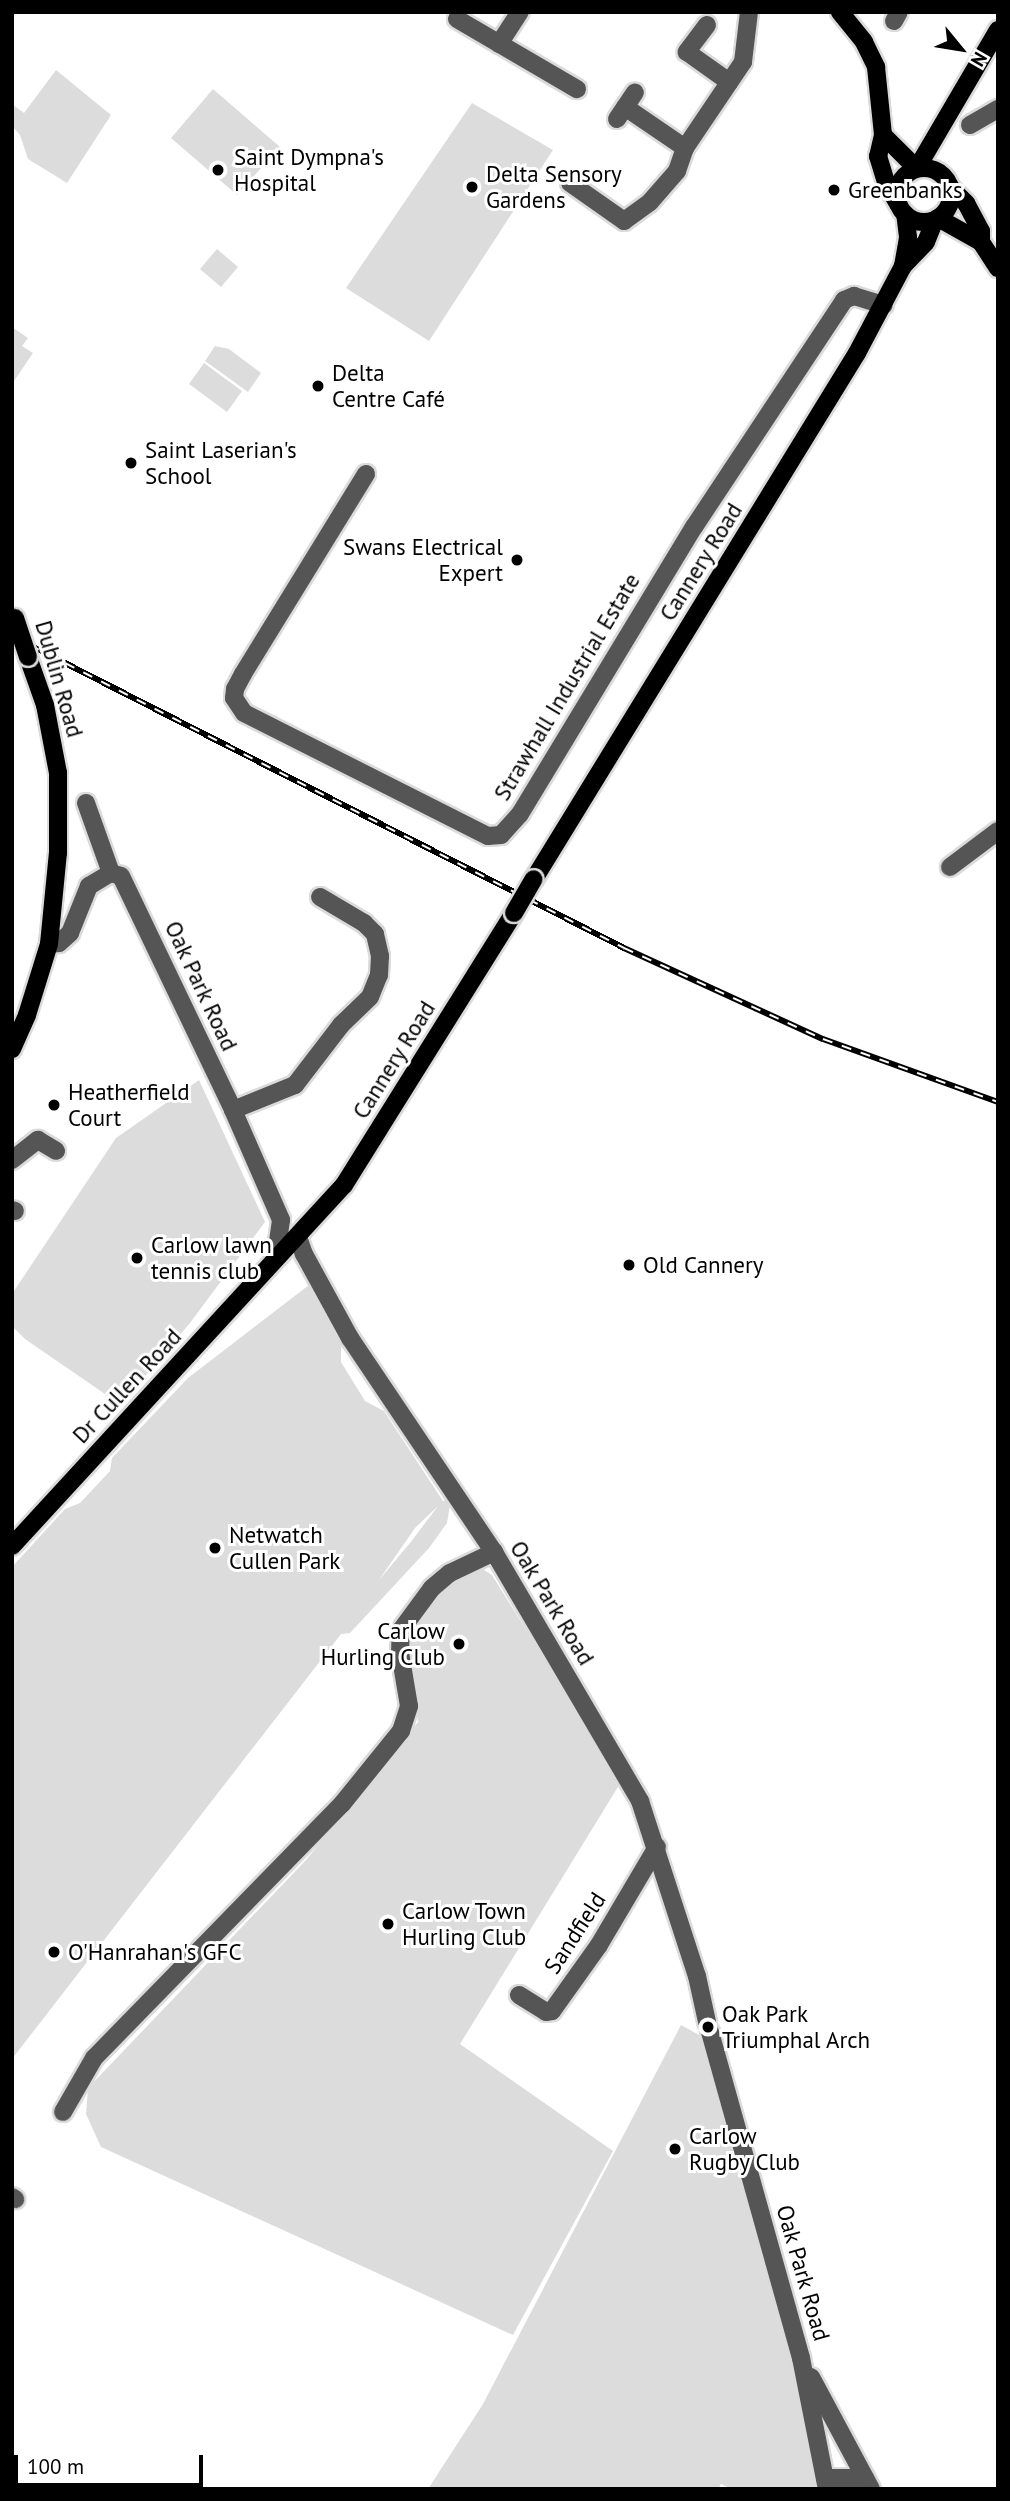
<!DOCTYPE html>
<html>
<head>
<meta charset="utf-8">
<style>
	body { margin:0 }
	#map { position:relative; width:1010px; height:2501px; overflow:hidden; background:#fff; font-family:"PT Sans",sans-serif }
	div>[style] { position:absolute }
	.green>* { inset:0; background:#dcdcdc }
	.roads { filter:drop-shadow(2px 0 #dbdbdb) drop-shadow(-2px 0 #dbdbdb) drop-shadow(0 2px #dbdbdb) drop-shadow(0 -2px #dbdbdb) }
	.minor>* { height:18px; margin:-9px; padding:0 9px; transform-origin:9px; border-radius:9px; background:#555 }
	.major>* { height:18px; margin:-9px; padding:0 9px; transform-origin:9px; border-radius:9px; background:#000 }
	.major>.ring { margin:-9px; padding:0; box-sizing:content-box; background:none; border:18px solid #000; border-radius:50% }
	.rail>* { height:6px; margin-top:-3px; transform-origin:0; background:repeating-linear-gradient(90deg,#fff 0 10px,#000 0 20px); box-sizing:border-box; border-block:2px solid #000 }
	.bridges { filter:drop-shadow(2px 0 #dbdbdb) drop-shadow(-2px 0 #dbdbdb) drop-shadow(0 2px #dbdbdb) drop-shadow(0 -2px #dbdbdb) }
	.major-bridge>* { height:18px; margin:-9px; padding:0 9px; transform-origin:9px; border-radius:9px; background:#000 }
	.dots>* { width:19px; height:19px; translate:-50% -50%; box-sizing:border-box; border:4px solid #fff; border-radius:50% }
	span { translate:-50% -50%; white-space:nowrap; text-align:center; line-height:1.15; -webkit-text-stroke:6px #fff; paint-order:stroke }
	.poi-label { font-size:23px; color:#000 }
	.left { translate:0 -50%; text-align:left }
	.right { translate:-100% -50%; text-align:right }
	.street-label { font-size:23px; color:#000 }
	.frame { position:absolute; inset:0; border:14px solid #000; pointer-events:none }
	.north { position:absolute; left:926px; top:14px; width:70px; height:70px; -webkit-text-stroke:5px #fff; paint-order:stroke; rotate:120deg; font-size:19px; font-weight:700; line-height:28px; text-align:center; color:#000 }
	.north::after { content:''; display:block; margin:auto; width:24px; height:32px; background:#000; clip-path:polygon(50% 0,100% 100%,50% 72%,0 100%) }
	.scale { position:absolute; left:14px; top:2455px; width:189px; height:32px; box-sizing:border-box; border:4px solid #000; border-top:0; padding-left:9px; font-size:21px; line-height:24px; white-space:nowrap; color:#000; -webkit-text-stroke:5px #fff; paint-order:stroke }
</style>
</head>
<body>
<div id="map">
	<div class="green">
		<div style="clip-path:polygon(56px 70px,111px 115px,67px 183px,28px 159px,20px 135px,12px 126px,12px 104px,24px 113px)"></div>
		<div style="clip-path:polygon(213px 89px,280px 147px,237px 195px,171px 138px)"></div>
		<div style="clip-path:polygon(472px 103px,553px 150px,429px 341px,346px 288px)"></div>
		<div style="clip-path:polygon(217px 249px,238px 267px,221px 287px,200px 269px)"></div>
		<div style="clip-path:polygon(12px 327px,28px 338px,22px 346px,33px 353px,12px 384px)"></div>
		<div style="clip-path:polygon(215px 346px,229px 349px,261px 373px,248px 392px,205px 361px)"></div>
		<div style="clip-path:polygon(204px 363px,242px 391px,227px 412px,189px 384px)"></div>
		<div style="clip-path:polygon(199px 1080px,265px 1222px,190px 1323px,121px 1405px,25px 1339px,12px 1326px,12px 1294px,116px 1138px)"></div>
		<div style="clip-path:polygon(evenodd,309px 1285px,341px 1342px,341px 1362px,365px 1401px,384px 1411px,443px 1501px,447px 1500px,450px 1505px,447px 1523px,429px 1548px,350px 1633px,341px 1634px,12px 2059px,12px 1567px,65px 1509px,80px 1503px,110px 1471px,112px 1458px,188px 1378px,309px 1285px,438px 1506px,410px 1543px,379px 1580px,415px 1528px,438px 1506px)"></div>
		<div style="clip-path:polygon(481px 1568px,492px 1575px,621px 1782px,460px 2044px,613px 2151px,513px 2335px,101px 2147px,86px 2114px,88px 2088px,306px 1860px,418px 1722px,408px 1631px,445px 1587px)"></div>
		<div style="clip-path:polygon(681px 2025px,699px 2035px,790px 2346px,819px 2489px,732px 2489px,721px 2484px,718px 2489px,428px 2489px,483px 2404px)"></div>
	</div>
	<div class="roads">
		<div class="minor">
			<div style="left:457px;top:19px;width:139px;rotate:30.3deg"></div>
			<div style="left:894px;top:21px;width:10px;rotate:-61deg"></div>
			<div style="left:707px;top:25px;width:34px;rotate:127deg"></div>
			<div style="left:687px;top:52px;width:52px;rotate:35.5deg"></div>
			<div style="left:499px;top:44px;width:38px;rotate:-57deg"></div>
			<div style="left:625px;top:107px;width:73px;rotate:34.3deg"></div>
			<div style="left:617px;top:119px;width:32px;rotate:-56deg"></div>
			<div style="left:970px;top:125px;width:32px;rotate:-30deg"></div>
			<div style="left:570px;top:183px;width:66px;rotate:35.1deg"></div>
			<div style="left:624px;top:221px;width:32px;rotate:-36deg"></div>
			<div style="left:650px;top:202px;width:41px;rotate:-48.9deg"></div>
			<div style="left:677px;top:171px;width:24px;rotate:-71deg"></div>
			<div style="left:685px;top:148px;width:104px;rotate:-56deg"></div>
			<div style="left:743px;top:62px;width:50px;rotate:-83.2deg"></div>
			<div style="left:366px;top:474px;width:235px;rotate:121.6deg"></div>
			<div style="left:243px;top:674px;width:17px;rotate:118deg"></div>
			<div style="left:235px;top:689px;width:9px;rotate:96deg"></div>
			<div style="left:234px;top:698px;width:18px;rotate:56deg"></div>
			<div style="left:244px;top:713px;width:273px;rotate:26.8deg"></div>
			<div style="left:488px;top:836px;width:13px;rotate:-4deg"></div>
			<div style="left:501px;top:835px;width:28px;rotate:-48deg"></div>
			<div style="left:520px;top:814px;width:336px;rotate:-58.8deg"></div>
			<div style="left:694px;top:527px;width:272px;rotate:-56.5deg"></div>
			<div style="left:844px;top:300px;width:11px;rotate:-22deg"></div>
			<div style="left:854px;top:296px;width:31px;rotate:17deg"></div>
			<div style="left:86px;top:803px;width:74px;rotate:70.3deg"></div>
			<div style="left:950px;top:867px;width:60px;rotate:-36.9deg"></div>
			<div style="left:49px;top:944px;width:10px;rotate:-6deg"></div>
			<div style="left:59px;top:943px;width:15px;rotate:-42deg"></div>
			<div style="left:70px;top:933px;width:51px;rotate:-68deg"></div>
			<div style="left:89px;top:886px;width:26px;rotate:-31deg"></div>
			<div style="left:111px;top:873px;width:10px;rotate:17deg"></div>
			<div style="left:121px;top:876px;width:259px;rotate:64.4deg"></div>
			<div style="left:233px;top:1110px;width:120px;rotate:66.4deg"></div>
			<div style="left:281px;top:1220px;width:37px;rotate:98deg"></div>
			<div style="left:233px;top:1110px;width:67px;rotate:-22deg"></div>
			<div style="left:295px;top:1085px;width:76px;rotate:-52.5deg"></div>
			<div style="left:341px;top:1025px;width:40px;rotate:-44deg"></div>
			<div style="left:370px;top:997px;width:24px;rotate:-68deg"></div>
			<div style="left:379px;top:975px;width:19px;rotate:-87deg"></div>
			<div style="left:380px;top:956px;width:23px;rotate:-103deg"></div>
			<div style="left:375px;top:934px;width:16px;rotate:-135deg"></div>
			<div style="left:364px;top:923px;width:51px;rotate:-149.4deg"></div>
			<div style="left:12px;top:1160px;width:33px;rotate:-38deg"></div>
			<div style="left:38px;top:1140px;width:21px;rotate:31deg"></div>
			<div style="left:12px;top:1210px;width:3px;rotate:18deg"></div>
			<div style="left:298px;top:1237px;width:18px;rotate:71deg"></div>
			<div style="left:304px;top:1254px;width:96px;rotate:61.3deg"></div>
			<div style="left:350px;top:1338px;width:258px;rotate:56.1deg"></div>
			<div style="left:494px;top:1552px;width:289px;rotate:59.6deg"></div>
			<div style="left:640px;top:1801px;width:184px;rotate:72deg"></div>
			<div style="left:697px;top:1976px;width:47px;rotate:77.7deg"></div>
			<div style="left:519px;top:1995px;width:32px;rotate:32deg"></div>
			<div style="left:546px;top:2012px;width:6px;rotate:-9deg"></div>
			<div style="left:552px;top:2011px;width:81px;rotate:-54.5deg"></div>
			<div style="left:599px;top:1945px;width:114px;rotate:-59.4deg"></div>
			<div style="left:710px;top:2032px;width:338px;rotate:74.4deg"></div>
			<div style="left:801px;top:2358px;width:134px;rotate:78.8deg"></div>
			<div style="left:63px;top:2112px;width:62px;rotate:-60.1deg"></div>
			<div style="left:94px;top:2058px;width:355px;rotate:-45.7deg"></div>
			<div style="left:342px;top:1804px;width:94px;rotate:-51.1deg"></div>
			<div style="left:401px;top:1731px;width:26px;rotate:-72deg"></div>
			<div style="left:409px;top:1706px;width:54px;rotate:-99.6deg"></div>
			<div style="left:400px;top:1653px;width:23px;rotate:-88deg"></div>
			<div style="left:401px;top:1630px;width:52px;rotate:-53.6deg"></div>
			<div style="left:432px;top:1588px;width:23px;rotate:-40deg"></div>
			<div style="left:450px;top:1573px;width:49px;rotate:-25.5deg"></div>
			<div style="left:12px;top:2197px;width:4px;rotate:34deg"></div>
			<div style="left:811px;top:2377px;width:127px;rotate:61.8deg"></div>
			<div style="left:825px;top:2478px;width:40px"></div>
		</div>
		<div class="major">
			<div style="left:840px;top:12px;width:38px;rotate:51deg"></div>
			<div style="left:864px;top:42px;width:28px;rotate:64deg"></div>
			<div style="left:876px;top:67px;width:68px;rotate:84.1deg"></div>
			<div style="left:883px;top:135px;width:22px;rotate:103deg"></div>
			<div style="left:878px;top:156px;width:28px;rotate:73deg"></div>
			<div style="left:886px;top:183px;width:24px;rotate:60deg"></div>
			<div style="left:883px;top:135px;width:47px;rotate:45deg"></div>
			<div class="ring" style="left:897px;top:168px;width:36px;height:36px"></div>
			<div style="left:917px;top:168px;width:160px;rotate:-59.6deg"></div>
			<div style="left:950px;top:187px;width:23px;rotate:45deg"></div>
			<div style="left:966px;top:203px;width:32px;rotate:62deg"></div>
			<div style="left:981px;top:231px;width:11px;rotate:90deg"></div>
			<div style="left:938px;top:218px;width:49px;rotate:29.2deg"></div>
			<div style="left:981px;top:242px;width:31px;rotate:57deg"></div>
			<div style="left:903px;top:266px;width:33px;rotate:-46deg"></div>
			<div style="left:926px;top:242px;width:24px;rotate:-68deg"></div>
			<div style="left:534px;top:879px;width:617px;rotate:-58.45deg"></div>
			<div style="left:857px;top:353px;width:98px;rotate:-62.1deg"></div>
			<div style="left:903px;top:266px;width:29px;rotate:-80deg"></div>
			<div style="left:908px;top:237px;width:23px;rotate:-97deg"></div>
			<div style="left:12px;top:1049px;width:37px;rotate:-66deg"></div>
			<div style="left:27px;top:1015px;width:74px;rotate:-72.8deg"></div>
			<div style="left:49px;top:944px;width:91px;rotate:-84.4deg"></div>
			<div style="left:58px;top:853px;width:80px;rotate:-90deg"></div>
			<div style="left:58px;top:773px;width:69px;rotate:-100.8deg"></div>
			<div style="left:45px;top:705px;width:51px;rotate:-109.5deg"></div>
			<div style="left:12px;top:1546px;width:490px;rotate:-47.4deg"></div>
			<div style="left:344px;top:1185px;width:321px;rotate:-58deg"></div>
		</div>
	</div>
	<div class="rail">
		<div style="left:12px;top:636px;width:687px;rotate:27.01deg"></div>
		<div style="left:624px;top:948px;width:219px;rotate:24.6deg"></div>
		<div style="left:823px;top:1039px;width:186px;rotate:19.8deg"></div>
	</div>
	<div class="bridges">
		<div class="major-bridge">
			<div style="left:15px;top:618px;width:41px;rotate:71.6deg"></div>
			<div style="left:514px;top:913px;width:39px;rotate:-60deg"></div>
		</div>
	</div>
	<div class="dots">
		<div style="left:218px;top:170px;background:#000"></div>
		<div style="left:472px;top:187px;background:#000"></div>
		<div style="left:834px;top:190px;background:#000"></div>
		<div style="left:318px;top:386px;background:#000"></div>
		<div style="left:131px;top:463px;background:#000"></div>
		<div style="left:517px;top:560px;background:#000"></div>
		<div style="left:54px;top:1105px;background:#000"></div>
		<div style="left:137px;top:1258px;background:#000"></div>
		<div style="left:629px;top:1265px;background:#000"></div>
		<div style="left:215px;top:1548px;background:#000"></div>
		<div style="left:459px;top:1644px;background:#000"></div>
		<div style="left:388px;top:1924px;background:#000"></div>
		<div style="left:54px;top:1952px;background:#000"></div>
		<div style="left:708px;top:2027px;background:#000"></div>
		<div style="left:675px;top:2149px;background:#000"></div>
	</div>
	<div class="poi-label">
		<span class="left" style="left:234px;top:170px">Saint Dympna's<br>Hospital</span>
		<span class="left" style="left:486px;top:187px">Delta Sensory<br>Gardens</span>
		<span class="left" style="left:848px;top:190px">Greenbanks</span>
		<span class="left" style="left:332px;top:386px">Delta<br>Centre Café</span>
		<span class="left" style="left:145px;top:463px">Saint Laserian's<br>School</span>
		<span class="right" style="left:503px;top:560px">Swans Electrical<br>Expert</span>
		<span class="left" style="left:68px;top:1105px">Heatherfield<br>Court</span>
		<span class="left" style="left:151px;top:1258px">Carlow lawn<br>tennis club</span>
		<span class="left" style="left:643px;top:1265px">Old Cannery</span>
		<span class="left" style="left:229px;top:1548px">Netwatch<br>Cullen Park</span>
		<span class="right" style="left:445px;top:1644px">Carlow<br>Hurling Club</span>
		<span class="left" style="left:402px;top:1924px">Carlow Town<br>Hurling Club</span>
		<span class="left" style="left:68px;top:1952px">O'Hanrahan's GFC</span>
		<span class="left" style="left:722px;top:2027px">Oak Park<br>Triumphal Arch</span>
		<span class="left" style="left:689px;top:2149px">Carlow<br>Rugby Club</span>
	</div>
	<div class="street-label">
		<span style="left:701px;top:562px;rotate:-58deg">Cannery Road</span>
		<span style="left:59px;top:679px;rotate:74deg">Dublin Road</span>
		<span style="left:567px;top:687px;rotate:-59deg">Strawhall Industrial Estate</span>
		<span style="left:201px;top:986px;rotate:65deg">Oak Park Road</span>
		<span style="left:394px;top:1060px;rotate:-58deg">Cannery Road</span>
		<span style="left:127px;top:1386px;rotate:-47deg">Dr Cullen Road</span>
		<span style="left:552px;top:1603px;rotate:59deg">Oak Park Road</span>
		<span style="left:575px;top:1933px;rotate:-57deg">Sandfield</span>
		<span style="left:803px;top:2273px;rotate:74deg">Oak Park Road</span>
	</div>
	<div class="frame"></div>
	<div class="north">N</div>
	<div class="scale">100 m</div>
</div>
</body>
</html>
